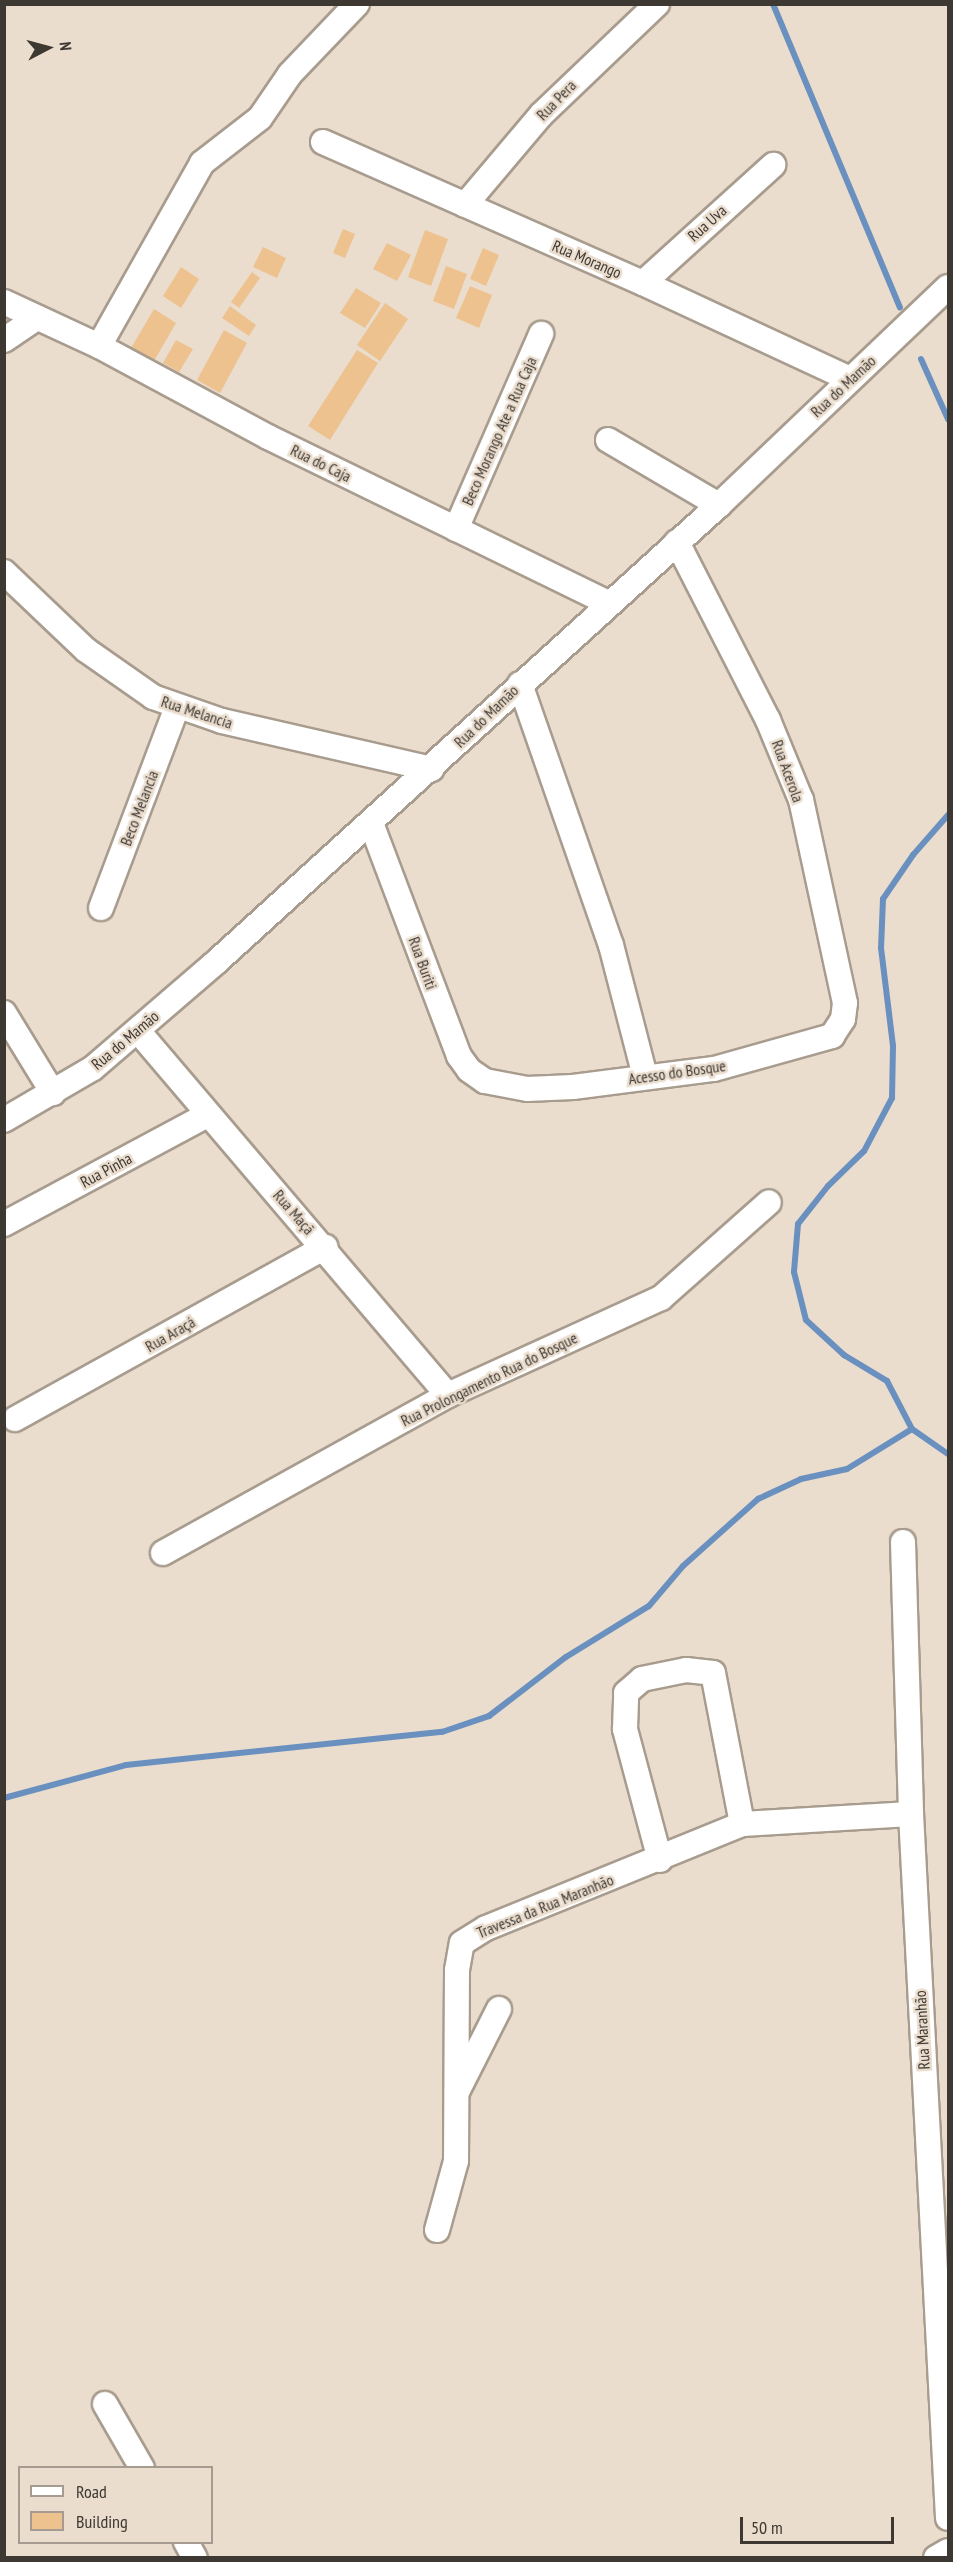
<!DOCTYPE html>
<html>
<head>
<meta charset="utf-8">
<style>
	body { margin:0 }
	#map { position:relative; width:953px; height:2562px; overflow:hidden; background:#eaddce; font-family:"PT Sans Narrow",sans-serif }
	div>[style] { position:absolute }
	.stream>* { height:6px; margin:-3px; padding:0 3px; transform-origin:3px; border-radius:3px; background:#6a90bf }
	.building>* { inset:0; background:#edc28f }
	.roads { filter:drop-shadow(2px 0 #a89c8e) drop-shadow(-2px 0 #a89c8e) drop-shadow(0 2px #a89c8e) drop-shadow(0 -2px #a89c8e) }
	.minor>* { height:24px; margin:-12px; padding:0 12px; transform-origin:12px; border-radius:12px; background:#fff }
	span { translate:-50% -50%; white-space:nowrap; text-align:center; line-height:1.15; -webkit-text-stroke:5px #eaddce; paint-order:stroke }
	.street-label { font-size:16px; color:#3e3832 }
	.frame { position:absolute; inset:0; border:6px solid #3e3832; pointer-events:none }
	.legend { position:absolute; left:18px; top:2466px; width:195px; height:78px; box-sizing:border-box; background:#eaddce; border:2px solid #a59b90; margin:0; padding:8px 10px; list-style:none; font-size:18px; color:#3e3832 }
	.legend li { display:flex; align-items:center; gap:12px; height:30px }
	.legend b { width:30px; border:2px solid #a59b90 }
	.north { position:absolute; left:18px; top:18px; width:60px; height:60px; -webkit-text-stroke:4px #eaddce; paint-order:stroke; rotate:84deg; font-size:16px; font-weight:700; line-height:24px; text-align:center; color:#3e3832 }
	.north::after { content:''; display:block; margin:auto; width:21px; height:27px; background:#3e3832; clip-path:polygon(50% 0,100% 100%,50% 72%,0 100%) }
	.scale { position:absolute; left:740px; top:2517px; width:154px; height:27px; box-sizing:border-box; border:3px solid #3e3832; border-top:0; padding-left:8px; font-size:18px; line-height:21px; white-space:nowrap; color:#3e3832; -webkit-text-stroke:4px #eaddce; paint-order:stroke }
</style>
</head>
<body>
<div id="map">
	<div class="stream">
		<div style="left:773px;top:4px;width:329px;rotate:67.3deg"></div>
		<div style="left:921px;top:359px;width:66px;rotate:65.8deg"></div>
		<div style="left:948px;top:815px;width:53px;rotate:131.2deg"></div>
		<div style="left:913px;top:855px;width:53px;rotate:124.3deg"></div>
		<div style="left:883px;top:899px;width:49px;rotate:92.3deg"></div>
		<div style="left:881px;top:948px;width:99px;rotate:83deg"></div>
		<div style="left:893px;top:1046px;width:52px;rotate:91.1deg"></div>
		<div style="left:892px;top:1098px;width:60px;rotate:117.8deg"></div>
		<div style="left:864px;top:1151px;width:50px;rotate:135.8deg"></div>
		<div style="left:828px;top:1186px;width:48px;rotate:128.3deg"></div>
		<div style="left:798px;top:1224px;width:48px;rotate:94.8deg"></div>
		<div style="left:794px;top:1272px;width:49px;rotate:76deg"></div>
		<div style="left:806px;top:1320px;width:52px;rotate:42.6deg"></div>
		<div style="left:844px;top:1355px;width:50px;rotate:31.2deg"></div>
		<div style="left:887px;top:1381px;width:54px;rotate:62.5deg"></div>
		<div style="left:912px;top:1429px;width:44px;rotate:34.8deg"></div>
		<div style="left:4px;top:1798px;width:126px;rotate:-15.1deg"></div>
		<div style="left:126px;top:1765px;width:318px;rotate:-6deg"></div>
		<div style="left:442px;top:1732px;width:50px;rotate:-18.8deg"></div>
		<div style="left:489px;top:1716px;width:97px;rotate:-37.5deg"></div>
		<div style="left:566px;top:1657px;width:97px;rotate:-31.6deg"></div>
		<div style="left:649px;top:1606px;width:52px;rotate:-49.6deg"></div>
		<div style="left:683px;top:1566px;width:101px;rotate:-41.8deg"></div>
		<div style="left:758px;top:1499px;width:47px;rotate:-24.9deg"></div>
		<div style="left:801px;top:1479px;width:47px;rotate:-12.3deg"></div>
		<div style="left:847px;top:1469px;width:76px;rotate:-31.6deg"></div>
	</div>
	<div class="building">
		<div style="clip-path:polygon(343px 229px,355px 234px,345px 258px,333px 253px)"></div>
		<div style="clip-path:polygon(425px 230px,448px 239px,431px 286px,408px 277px)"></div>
		<div style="clip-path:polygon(387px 243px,411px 255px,397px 281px,373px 269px)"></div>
		<div style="clip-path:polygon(263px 247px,286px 258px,277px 278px,253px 267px)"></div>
		<div style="clip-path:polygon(483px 248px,499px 255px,486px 286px,470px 279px)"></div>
		<div style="clip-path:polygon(446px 266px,467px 274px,454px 309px,433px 301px)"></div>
		<div style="clip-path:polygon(181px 267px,199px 279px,181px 308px,163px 296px)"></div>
		<div style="clip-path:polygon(252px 272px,260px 278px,239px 308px,231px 302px)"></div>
		<div style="clip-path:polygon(470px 286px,492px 295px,479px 328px,456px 318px)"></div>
		<div style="clip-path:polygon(356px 288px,381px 303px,365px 328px,340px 313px)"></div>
		<div style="clip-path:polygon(385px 303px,408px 319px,380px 361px,357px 345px)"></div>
		<div style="clip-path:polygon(230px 306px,256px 325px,249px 336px,222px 318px)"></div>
		<div style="clip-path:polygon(154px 309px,176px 323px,154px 361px,131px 348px)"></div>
		<div style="clip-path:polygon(224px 330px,247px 343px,220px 393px,197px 380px)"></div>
		<div style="clip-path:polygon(176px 340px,193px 349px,179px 372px,163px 363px)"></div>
		<div style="clip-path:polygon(357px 350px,378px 363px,330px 440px,308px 426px)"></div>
	</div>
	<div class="roads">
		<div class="minor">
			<div style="left:323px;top:142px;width:350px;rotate:23.8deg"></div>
			<div style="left:643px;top:283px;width:228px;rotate:24.9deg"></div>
			<div style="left:465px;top:205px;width:119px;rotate:-49.8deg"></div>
			<div style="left:542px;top:114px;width:159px;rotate:-43.7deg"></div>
			<div style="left:643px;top:283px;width:176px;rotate:-42.2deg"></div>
			<div style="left:4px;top:302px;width:105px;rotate:24.9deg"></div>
			<div style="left:99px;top:346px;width:192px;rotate:28.3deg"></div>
			<div style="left:268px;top:437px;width:378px;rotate:26deg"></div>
			<div style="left:4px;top:340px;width:40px;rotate:-34deg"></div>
			<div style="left:99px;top:346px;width:210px;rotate:-60.6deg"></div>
			<div style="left:202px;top:163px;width:73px;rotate:-37.8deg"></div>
			<div style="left:260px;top:118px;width:53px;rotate:-55.7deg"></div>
			<div style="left:290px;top:74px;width:97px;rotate:-46.3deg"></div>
			<div style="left:608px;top:440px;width:129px;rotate:30.4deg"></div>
			<div style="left:456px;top:529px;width:213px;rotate:-66.4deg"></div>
			<div style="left:4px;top:572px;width:113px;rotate:43.6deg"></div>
			<div style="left:86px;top:650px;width:82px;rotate:35deg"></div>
			<div style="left:153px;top:697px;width:73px;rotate:19.2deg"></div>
			<div style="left:222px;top:721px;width:215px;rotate:12.9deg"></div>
			<div style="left:520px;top:684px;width:276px;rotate:70.8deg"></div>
			<div style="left:611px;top:945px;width:135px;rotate:75.5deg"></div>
			<div style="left:371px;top:823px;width:249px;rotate:69.3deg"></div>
			<div style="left:459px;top:1056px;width:17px;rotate:54deg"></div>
			<div style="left:469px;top:1070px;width:19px;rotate:35deg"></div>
			<div style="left:485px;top:1081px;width:43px;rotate:10.8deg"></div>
			<div style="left:527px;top:1089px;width:46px;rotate:-2.5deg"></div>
			<div style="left:573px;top:1087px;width:142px;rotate:-7.3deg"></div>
			<div style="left:714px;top:1069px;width:123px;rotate:-15.6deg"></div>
			<div style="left:832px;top:1036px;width:20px;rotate:-57deg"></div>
			<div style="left:843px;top:1019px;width:16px;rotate:-83deg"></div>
			<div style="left:845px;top:1003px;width:208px;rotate:-102.2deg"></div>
			<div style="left:801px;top:800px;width:87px;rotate:-112.4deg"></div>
			<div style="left:768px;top:720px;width:200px;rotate:-117.1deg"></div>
			<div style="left:101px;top:908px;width:215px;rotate:-69.3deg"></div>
			<div style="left:4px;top:1013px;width:94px;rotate:58.5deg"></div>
			<div style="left:138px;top:1031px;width:478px;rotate:49.6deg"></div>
			<div style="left:4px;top:1120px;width:103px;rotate:-30.3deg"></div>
			<div style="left:93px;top:1068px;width:160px;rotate:-40.7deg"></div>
			<div style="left:214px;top:964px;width:682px;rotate:-42.27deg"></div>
			<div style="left:719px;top:505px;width:316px;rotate:-43.6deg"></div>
			<div style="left:4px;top:1224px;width:230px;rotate:-28.2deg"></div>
			<div style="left:15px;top:1419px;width:355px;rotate:-29deg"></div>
			<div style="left:903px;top:1542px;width:272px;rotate:88.3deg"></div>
			<div style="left:911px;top:1814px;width:705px;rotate:86.99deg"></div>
			<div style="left:163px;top:1553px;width:326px;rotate:-29deg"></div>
			<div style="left:448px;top:1395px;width:234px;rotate:-24.5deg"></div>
			<div style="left:661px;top:1298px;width:144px;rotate:-41.6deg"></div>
			<div style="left:660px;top:1860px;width:136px;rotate:-105deg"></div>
			<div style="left:625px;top:1729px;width:36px;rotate:-88deg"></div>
			<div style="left:626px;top:1693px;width:21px;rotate:-41deg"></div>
			<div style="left:642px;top:1679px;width:45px;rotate:-11.6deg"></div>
			<div style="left:686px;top:1670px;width:27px;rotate:6deg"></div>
			<div style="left:713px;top:1673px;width:154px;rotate:79.1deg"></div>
			<div style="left:457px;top:2092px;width:93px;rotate:-63.2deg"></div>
			<div style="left:437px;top:2230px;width:72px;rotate:-74.6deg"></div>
			<div style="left:456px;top:2161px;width:191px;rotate:-89.7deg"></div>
			<div style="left:457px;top:1970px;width:27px;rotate:-80deg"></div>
			<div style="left:462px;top:1943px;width:28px;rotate:-32deg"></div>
			<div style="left:486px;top:1928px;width:276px;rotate:-22.1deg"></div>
			<div style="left:742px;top:1824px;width:169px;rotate:-3.4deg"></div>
			<div style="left:105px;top:2404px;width:74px;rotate:60deg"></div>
			<div style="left:186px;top:2542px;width:18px;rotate:61deg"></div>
			<div style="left:936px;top:2558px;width:14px;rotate:-30deg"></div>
		</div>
	</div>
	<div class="street-label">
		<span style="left:556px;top:100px;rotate:-46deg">Rua Pera</span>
		<span style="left:707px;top:223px;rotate:-42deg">Rua Uva</span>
		<span style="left:587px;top:259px;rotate:23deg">Rua Morango</span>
		<span style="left:843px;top:386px;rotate:-43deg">Rua do Mamão</span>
		<span style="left:499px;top:431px;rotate:-66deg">Beco Morango Ate a Rua Caja</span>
		<span style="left:321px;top:463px;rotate:26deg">Rua do Caja</span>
		<span style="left:197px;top:712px;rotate:18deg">Rua Melancia</span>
		<span style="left:486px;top:716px;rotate:-44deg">Rua do Mamão</span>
		<span style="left:788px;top:771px;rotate:70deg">Rua Acerola</span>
		<span style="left:139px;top:808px;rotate:-69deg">Beco Melancia</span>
		<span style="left:423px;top:963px;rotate:70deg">Rua Buriti</span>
		<span style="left:125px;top:1040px;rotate:-40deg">Rua do Mamão</span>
		<span style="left:677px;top:1072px;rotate:-8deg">Acesso do Bosque</span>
		<span style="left:106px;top:1170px;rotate:-28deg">Rua Pinha</span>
		<span style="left:294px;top:1212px;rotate:49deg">Rua Maçã</span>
		<span style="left:170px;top:1334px;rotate:-30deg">Rua Araçá</span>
		<span style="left:489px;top:1379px;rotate:-26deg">Rua Prolongamento Rua do Bosque</span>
		<span style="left:545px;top:1906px;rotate:-22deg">Travessa da Rua Maranhão</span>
		<span style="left:922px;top:2030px;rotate:-93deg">Rua Maranhão</span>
	</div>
	<div class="frame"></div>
	<ul class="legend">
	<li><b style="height:8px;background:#fff"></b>Road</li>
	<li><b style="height:16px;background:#edc28f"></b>Building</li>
	</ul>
	<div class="north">N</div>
	<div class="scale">50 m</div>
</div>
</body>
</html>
